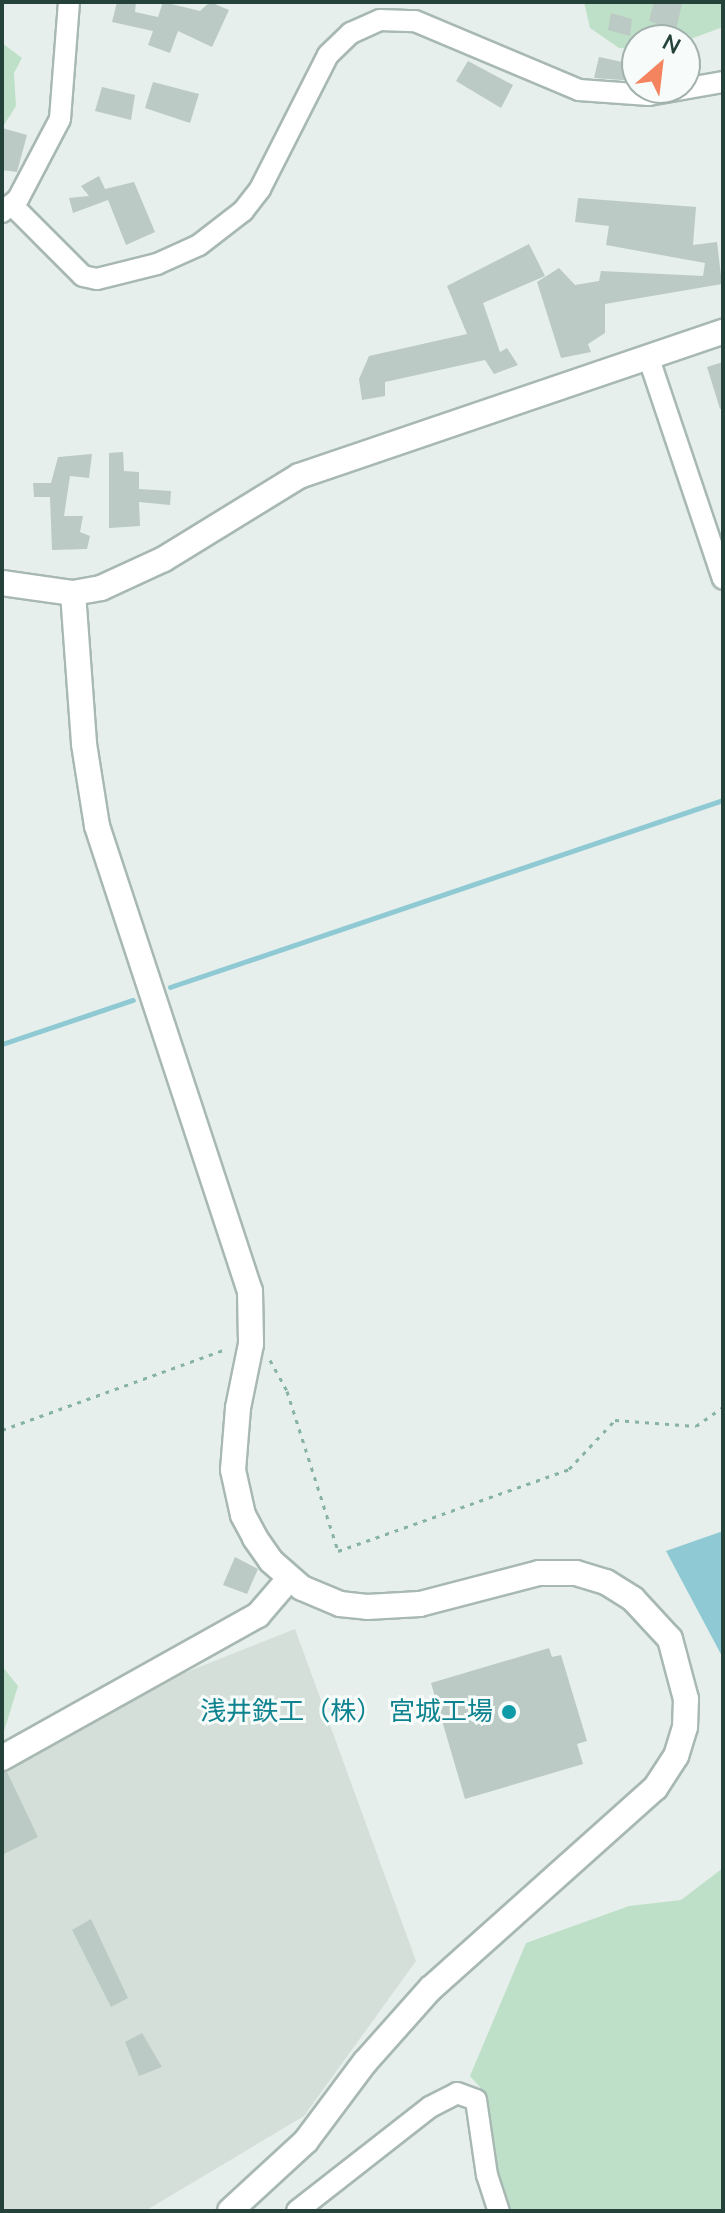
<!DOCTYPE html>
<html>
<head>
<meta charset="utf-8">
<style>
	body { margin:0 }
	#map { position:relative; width:725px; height:2213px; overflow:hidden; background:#e6efeb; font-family:"Nunito Sans","Noto Sans JP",sans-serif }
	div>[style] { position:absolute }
	.built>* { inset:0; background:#d4dfda }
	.green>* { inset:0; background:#bfe0c8 }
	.water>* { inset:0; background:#8ec9d4 }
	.stream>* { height:5px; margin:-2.5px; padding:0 2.5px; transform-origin:2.5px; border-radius:2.5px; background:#8ec9d4 }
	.building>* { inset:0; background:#bbcac4 }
	.path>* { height:3px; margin-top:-1.5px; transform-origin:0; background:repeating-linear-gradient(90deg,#86b3a5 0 4px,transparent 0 10px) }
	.roads { filter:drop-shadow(2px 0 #a8b8b2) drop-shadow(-2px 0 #a8b8b2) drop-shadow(0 2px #a8b8b2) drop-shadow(0 -2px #a8b8b2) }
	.minor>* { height:20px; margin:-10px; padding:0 10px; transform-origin:10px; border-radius:10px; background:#fff }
	.tertiary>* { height:24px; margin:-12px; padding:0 12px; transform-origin:12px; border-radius:12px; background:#fff }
	.dots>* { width:22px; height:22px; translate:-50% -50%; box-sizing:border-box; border:4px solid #f7fbf9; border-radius:50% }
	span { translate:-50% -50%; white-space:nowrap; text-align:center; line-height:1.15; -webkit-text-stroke:6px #f7fbf9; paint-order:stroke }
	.culture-label { font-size:26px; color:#0d838f }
	.right { translate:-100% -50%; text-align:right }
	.frame { position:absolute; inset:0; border:4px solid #24423a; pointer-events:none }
	.north { position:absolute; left:621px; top:24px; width:80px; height:80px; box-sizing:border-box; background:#f7fbf9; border:2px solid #a3b1ad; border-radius:50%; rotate:28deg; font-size:22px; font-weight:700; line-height:32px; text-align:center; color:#24423a }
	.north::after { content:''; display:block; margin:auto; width:28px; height:36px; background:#f4845f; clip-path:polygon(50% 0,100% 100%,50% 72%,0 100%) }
</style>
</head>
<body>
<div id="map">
	<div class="built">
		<div style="clip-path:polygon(295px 1629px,416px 1961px,304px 2116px,145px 2211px,2px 2211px,2px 1745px)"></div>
	</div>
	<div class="green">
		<div style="clip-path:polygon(584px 2px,723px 2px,723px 27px,685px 41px,637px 40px,637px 49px,619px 48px,590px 28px)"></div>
		<div style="clip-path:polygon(2px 43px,22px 58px,14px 73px,16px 106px,2px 128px)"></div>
		<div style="clip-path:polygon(2px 1666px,18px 1686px,4px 1731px,2px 1731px)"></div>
		<div style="clip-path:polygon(723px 1868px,723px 2211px,510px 2211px,497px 2174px,487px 2095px,470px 2076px,526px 1943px,629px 1906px,681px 1900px)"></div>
	</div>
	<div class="water">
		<div style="clip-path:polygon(723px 1531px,723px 1658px,666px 1551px)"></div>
	</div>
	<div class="stream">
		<div style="left:170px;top:987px;width:584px;rotate:-18.68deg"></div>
		<div style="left:2px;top:1044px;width:138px;rotate:-18.6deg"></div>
	</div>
	<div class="building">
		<div style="clip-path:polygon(117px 2px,136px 2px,135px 12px,158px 17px,163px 2px,200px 11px,210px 2px,229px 10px,212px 47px,178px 31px,170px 53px,148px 45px,153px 31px,112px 22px)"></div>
		<div style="clip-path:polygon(654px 2px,682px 4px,676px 30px,649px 21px)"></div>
		<div style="clip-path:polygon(611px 13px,632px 19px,630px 36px,608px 30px)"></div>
		<div style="clip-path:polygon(599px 57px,637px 65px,636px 81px,594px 78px)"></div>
		<div style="clip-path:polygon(468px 61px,513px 85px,501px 108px,456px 81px)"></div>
		<div style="clip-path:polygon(153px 82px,199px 94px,190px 123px,145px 108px)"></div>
		<div style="clip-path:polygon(102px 87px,135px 95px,131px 120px,95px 111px)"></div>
		<div style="clip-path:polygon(2px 128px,27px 135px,17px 172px,2px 170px)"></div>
		<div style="clip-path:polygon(99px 176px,105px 189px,134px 182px,155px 232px,126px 245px,108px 200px,73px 213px,69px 198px,89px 196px,81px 186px)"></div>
		<div style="clip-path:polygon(578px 198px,696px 207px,693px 245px,717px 242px,722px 284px,605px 304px,605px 333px,588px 344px,591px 352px,561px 358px,537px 282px,559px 268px,575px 285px,599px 281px,601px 271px,703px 276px,705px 263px,606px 245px,609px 226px,575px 222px)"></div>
		<div style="clip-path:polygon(529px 244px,545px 276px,483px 303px,500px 352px,507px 348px,518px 365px,494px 374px,485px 360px,385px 382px,385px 396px,362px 400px,359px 379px,369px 356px,467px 334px,447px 286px)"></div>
		<div style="clip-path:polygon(723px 362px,723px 408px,720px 409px,707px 367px)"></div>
		<div style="clip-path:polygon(123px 452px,124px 471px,139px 472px,139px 489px,171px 491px,170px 505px,139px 502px,140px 526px,109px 528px,109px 453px)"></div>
		<div style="clip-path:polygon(92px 454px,89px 478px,70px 476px,64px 516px,83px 516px,80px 532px,90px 536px,87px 549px,52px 550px,50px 497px,34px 497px,33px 483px,51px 483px,58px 457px)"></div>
		<div style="clip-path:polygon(235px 1557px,258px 1569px,247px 1594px,223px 1585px)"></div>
		<div style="clip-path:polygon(549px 1648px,552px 1657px,561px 1655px,587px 1741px,577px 1744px,583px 1764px,465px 1799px,431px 1683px)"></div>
		<div style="clip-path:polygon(7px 1772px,38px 1837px,2px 1855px,2px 1773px)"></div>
		<div style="clip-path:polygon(91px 1919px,128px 1998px,111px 2007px,72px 1930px)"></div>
		<div style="clip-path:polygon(142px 2033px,162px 2067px,139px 2076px,125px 2042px)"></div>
	</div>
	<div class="path">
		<div style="left:270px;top:1360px;width:35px;rotate:61deg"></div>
		<div style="left:287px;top:1391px;width:168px;rotate:72.3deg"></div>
		<div style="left:338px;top:1551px;width:245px;rotate:-19.5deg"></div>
		<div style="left:569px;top:1469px;width:67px;rotate:-46.8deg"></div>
		<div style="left:615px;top:1420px;width:81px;rotate:4.2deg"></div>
		<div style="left:696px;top:1426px;width:33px;rotate:-35deg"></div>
		<div style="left:2px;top:1430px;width:240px;rotate:-19.9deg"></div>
	</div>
	<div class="roads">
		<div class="minor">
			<div style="left:12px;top:205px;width:100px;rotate:45deg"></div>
			<div style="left:83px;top:276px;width:14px;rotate:12deg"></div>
			<div style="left:97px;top:279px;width:62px;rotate:-14deg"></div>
			<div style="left:157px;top:264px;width:46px;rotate:-24.3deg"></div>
			<div style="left:199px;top:245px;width:56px;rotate:-37.7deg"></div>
			<div style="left:243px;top:211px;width:28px;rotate:-52deg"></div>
			<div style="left:260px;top:189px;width:150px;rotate:-63.1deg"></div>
			<div style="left:328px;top:55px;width:32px;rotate:-44deg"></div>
			<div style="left:351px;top:33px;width:32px;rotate:-24deg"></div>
			<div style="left:380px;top:20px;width:35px;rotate:2deg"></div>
			<div style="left:415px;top:21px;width:178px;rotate:22.8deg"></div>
			<div style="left:579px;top:90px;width:70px;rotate:4.1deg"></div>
			<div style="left:649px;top:95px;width:75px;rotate:-10deg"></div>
			<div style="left:2px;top:212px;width:21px;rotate:-39deg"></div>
			<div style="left:18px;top:199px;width:90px;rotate:-62.3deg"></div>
			<div style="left:60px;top:119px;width:117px;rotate:-85.6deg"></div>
			<div style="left:648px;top:356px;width:235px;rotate:71.4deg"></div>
			<div style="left:297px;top:2211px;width:169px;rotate:-38deg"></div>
			<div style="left:430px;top:2107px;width:30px;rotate:-27deg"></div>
			<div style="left:457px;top:2093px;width:20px;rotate:20deg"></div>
			<div style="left:476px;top:2100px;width:76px;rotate:81.7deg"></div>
			<div style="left:487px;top:2175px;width:38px;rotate:72deg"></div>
		</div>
		<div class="tertiary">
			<div style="left:2px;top:583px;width:72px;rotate:8deg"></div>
			<div style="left:73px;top:593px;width:28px;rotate:-10deg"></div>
			<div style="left:101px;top:588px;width:69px;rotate:-24.7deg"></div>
			<div style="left:164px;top:559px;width:158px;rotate:-31.6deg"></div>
			<div style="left:299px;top:476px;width:448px;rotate:-18.8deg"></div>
			<div style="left:73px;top:593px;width:151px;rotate:85.8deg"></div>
			<div style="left:84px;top:744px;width:83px;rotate:81deg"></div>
			<div style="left:97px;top:826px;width:490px;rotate:71.8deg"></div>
			<div style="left:250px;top:1291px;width:53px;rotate:88.9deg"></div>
			<div style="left:251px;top:1344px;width:65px;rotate:101.5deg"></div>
			<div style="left:238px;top:1408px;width:62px;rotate:94.6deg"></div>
			<div style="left:233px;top:1470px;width:46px;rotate:77.5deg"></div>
			<div style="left:243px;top:1515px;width:26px;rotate:62deg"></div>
			<div style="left:255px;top:1538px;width:28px;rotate:55deg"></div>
			<div style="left:271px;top:1561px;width:41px;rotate:41.1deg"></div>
			<div style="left:302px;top:1588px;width:41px;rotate:22.8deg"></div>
			<div style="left:340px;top:1604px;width:27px;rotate:6deg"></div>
			<div style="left:367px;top:1607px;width:53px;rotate:-3.2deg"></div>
			<div style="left:420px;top:1604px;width:123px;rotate:-14.6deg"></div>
			<div style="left:539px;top:1573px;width:37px"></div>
			<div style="left:576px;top:1573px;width:31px;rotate:17deg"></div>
			<div style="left:606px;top:1582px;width:32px;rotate:32deg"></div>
			<div style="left:633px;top:1599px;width:54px;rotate:47.2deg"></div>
			<div style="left:670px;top:1639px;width:62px;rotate:75.1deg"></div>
			<div style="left:686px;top:1699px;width:28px;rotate:92deg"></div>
			<div style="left:685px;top:1727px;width:30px;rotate:107deg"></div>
			<div style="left:676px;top:1756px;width:38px;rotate:123deg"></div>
			<div style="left:655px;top:1788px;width:300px;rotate:138.2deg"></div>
			<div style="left:431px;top:1988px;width:99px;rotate:131.7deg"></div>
			<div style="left:365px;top:2062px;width:99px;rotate:126.8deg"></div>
			<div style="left:306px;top:2141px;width:103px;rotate:137.4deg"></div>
			<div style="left:2px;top:1758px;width:293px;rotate:-29.2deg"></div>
			<div style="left:258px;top:1615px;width:48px;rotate:-49.3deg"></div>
		</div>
	</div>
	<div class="dots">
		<div style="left:509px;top:1712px;background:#0f9aa8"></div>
	</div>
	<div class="culture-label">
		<span class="right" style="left:493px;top:1712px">浅井鉄工（株） 宮城工場</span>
	</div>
	<div class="frame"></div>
	<div class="north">N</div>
</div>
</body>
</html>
